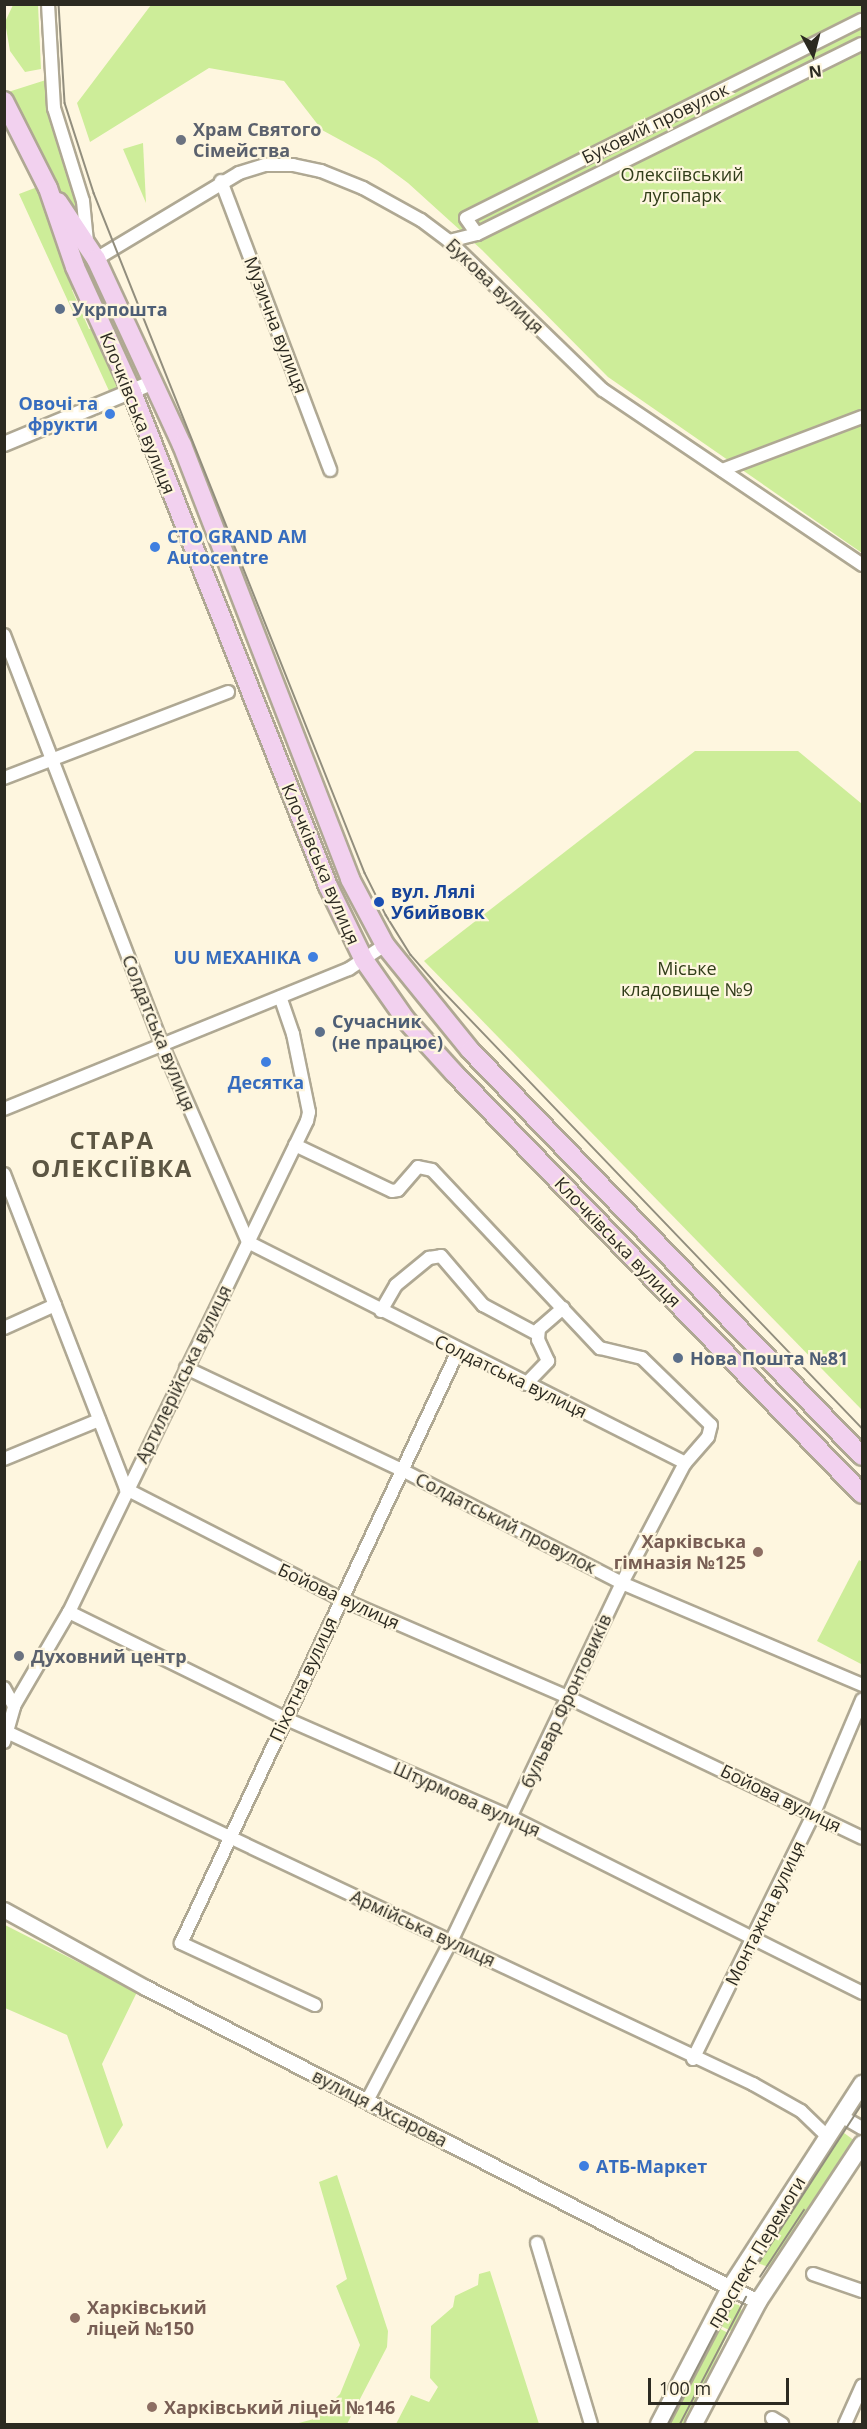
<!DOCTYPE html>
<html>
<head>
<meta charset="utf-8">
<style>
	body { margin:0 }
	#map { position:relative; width:867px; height:2429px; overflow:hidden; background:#fef6df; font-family:"Open Sans",sans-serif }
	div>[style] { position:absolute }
	.green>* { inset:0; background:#cded99 }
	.roads { filter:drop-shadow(2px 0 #afa893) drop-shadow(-2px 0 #afa893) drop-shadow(0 2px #afa893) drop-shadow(0 -2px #afa893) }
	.minor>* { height:12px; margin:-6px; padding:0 6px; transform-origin:6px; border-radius:6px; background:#fff }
	.tertiary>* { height:14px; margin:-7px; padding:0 7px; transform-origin:7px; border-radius:7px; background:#fff }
	.secondary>* { height:16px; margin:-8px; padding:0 8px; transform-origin:8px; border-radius:8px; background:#fff }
	.primary>* { height:18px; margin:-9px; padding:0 9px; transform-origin:9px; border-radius:9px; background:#f2d1ef }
	.tram>* { height:1.5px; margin:-0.75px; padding:0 0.75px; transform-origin:0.75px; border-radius:0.75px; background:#928e7e }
	.dots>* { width:16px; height:16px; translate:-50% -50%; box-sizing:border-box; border:3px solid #fef6df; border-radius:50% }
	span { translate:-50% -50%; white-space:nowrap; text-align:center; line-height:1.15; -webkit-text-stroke:4.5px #fef6df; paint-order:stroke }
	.street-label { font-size:18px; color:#2c2a21 }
	.worship-label { font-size:18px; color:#5b616d; font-weight:700 }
	.left { translate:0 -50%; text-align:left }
	.park-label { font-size:18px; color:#313d19 }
	.service-label { font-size:18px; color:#4e5e75; font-weight:700 }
	.shop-label { font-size:18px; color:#366cbe; font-weight:700 }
	.right { translate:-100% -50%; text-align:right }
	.transit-label { font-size:18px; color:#164399; font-weight:700 }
	.education-label { font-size:18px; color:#785e54; font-weight:700 }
	.district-label { font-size:24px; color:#5c5643; font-weight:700; letter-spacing:1.5px }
	.frame { position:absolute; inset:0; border:6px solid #2c2a21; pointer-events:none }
	.north { position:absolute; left:783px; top:24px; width:60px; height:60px; -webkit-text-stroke:4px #fef6df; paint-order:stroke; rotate:173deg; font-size:16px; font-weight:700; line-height:24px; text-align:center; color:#2c2a21 }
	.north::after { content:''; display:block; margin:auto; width:21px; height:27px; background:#2c2a21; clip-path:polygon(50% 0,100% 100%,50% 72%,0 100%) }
	.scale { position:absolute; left:648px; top:2378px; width:141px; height:27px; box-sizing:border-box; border:3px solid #2c2a21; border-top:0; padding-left:8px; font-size:18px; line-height:21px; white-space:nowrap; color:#2c2a21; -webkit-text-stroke:4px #fef6df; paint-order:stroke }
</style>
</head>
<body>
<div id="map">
	<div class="green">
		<div style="clip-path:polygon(13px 5px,38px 5px,41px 69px,25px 72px,10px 51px,5px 22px)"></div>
		<div style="clip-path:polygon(151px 5px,862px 5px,862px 553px,608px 377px,482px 250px,408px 183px,377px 160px,322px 130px,284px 81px,209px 68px,90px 142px,77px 103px)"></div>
		<div style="clip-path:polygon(evenodd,49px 79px,96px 259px,154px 382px,110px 393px,19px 194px,40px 186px,5px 93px,49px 79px,83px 286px,102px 327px,89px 329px,72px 290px,83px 286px)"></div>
		<div style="clip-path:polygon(143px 143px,146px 203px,123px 149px)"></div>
		<div style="clip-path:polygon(695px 751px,798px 751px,862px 804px,862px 1410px,424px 961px)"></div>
		<div style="clip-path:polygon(859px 1560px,862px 1562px,861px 1664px,817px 1641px)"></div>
		<div style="clip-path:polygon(5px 1925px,137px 1992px,102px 2064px,123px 2125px,107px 2149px,67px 2035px,5px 2008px)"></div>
		<div style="clip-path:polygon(840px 2130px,855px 2141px,772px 2268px,757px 2263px,779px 2230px,773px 2226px)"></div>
		<div style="clip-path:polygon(337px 2175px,388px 2331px,387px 2347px,347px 2424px,295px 2424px,314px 2419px,340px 2394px,360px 2345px,336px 2286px,347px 2279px,319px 2182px)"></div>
		<div style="clip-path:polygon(490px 2271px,539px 2424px,396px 2424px,411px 2395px,429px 2402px,438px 2387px,430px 2378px,431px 2326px,453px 2307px,455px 2296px,478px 2285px,479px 2274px)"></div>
		<div style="clip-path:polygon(730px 2303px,739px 2305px,743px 2313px,733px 2332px,715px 2323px)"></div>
		<div style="clip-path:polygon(713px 2325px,728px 2333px,686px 2424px,661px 2424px)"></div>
	</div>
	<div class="roads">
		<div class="minor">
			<div style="left:48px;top:4px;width:104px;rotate:86.7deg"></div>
			<div style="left:54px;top:108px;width:97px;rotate:72.7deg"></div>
			<div style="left:83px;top:201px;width:41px;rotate:84.4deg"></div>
			<div style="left:221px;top:181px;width:309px;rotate:69.3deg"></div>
			<div style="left:477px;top:234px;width:19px;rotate:-125deg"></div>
			<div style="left:466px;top:218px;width:443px;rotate:-26.6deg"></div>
			<div style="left:449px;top:241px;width:29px;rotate:-14deg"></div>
			<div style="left:477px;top:234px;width:429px;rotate:-26.3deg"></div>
			<div style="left:96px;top:259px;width:167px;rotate:-31deg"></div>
			<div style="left:239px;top:173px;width:27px;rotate:-17deg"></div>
			<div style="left:265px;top:165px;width:28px"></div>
			<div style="left:293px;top:165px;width:29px;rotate:12deg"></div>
			<div style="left:321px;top:171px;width:45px;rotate:22deg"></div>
			<div style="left:363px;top:188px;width:66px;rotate:28.9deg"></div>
			<div style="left:421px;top:220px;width:35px;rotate:37deg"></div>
			<div style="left:449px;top:241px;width:214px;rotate:44.1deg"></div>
			<div style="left:603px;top:390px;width:313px;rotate:34deg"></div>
			<div style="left:722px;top:470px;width:150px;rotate:-20.7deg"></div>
			<div style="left:4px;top:635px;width:439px;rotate:68.9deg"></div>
			<div style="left:162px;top:1045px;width:215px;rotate:66.4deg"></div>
			<div style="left:248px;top:1242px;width:490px;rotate:26.8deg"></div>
			<div style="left:4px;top:778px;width:240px;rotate:-21deg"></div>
			<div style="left:4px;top:1109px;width:372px;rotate:-22.1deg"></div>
			<div style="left:349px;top:969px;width:43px;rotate:-33.7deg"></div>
			<div style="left:295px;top:1145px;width:107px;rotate:25.4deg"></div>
			<div style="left:392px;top:1191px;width:6px;rotate:-9deg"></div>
			<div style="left:398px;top:1190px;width:30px;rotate:-49deg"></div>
			<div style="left:418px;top:1167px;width:14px;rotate:12deg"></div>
			<div style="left:432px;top:1170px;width:245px;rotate:46.7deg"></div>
			<div style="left:600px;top:1348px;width:43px;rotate:13.4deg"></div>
			<div style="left:642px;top:1358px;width:96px;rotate:44.2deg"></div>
			<div style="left:711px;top:1425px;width:12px;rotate:104deg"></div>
			<div style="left:708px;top:1437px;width:35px;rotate:131deg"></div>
			<div style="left:685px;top:1463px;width:136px;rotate:117.7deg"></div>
			<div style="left:622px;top:1583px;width:397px;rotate:115.5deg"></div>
			<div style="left:451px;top:1941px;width:181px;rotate:117.7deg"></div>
			<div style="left:4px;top:1174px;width:338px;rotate:68.8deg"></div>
			<div style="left:126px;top:1489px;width:242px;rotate:27.1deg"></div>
			<div style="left:341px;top:1599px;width:246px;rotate:23.4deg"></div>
			<div style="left:567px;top:1697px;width:327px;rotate:25.5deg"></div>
			<div style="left:381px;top:1311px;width:30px;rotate:-60deg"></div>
			<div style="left:396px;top:1285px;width:43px;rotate:-39.3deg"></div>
			<div style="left:429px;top:1258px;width:12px;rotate:-9deg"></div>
			<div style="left:441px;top:1256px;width:65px;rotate:49.4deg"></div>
			<div style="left:483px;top:1305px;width:61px;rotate:28.2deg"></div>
			<div style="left:4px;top:1328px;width:56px;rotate:-24.3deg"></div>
			<div style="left:186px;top:1368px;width:239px;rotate:25.3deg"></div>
			<div style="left:402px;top:1470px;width:247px;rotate:27.2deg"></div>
			<div style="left:622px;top:1583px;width:261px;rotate:23deg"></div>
			<div style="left:526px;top:1384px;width:32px;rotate:-46deg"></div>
			<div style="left:548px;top:1361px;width:23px;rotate:-115deg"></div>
			<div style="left:538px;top:1340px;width:11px;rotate:-85deg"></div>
			<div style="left:539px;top:1329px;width:32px;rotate:-41deg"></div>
			<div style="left:4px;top:1459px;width:103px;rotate:-22.3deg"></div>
			<div style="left:69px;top:1612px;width:240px;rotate:26.2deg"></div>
			<div style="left:284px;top:1718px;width:248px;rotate:23.6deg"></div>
			<div style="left:511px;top:1817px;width:393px;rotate:26.6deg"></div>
			<div style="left:4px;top:1688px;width:21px;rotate:61deg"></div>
			<div style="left:9px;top:1733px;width:823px;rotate:25.26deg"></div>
			<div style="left:753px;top:2084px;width:55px;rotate:29.4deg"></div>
			<div style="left:801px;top:2111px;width:36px;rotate:44deg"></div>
			<div style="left:4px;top:1742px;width:37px;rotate:-74deg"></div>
			<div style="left:14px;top:1706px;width:109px;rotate:-59.7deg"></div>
			<div style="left:69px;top:1612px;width:546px;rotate:-64.14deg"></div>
			<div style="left:307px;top:1121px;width:9px;rotate:-77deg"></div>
			<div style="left:309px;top:1112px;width:80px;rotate:-101.6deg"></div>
			<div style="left:293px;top:1034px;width:39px;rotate:-109deg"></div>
			<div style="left:315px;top:2005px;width:148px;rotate:-155.2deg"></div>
			<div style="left:181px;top:1943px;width:654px;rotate:-64.92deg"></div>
			<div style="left:693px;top:2059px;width:274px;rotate:-63.8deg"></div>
			<div style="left:814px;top:1813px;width:123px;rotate:-67deg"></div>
			<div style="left:841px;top:2116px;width:24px;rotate:30deg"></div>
			<div style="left:537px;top:2243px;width:189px;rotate:73.4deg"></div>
			<div style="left:813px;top:2274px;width:52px;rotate:19.1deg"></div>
			<div style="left:772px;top:2418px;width:12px;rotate:31deg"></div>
			<div style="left:845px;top:2424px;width:42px;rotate:-65.9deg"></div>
		</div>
		<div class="tertiary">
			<div style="left:4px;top:444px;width:162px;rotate:-22.5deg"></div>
			<div style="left:4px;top:1910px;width:162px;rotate:28.8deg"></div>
			<div style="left:146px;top:1988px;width:688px;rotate:27.16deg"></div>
		</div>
		<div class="secondary">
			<div style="left:659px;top:2424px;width:153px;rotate:-62.4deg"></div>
			<div style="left:730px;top:2288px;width:243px;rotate:-57.1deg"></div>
			<div style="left:694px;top:2424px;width:138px;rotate:-62.3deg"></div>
			<div style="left:758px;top:2302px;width:189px;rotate:-56.6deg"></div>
		</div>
		<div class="primary">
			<div style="left:4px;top:101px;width:97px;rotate:63.2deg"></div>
			<div style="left:48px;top:188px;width:83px;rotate:71.1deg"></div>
			<div style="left:75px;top:267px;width:137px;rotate:65.5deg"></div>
			<div style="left:132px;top:392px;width:531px;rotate:68.36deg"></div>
			<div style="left:328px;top:886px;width:82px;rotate:64.1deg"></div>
			<div style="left:364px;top:960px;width:73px;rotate:55deg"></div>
			<div style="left:406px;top:1020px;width:72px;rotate:47.8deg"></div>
			<div style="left:454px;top:1073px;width:586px;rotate:45.9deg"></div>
			<div style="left:58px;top:202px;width:69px;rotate:56.3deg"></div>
			<div style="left:96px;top:259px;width:205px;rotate:65.2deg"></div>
			<div style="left:182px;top:445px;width:465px;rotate:68.8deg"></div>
			<div style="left:350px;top:879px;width:75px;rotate:62.1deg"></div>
			<div style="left:385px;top:945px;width:135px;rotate:51deg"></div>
			<div style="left:470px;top:1050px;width:564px;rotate:46.01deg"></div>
		</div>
	</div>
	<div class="tram">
		<div style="left:59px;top:4px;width:99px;rotate:86.5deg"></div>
		<div style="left:65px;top:103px;width:95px;rotate:72.1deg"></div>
		<div style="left:94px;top:193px;width:732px;rotate:68.27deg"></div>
		<div style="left:365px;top:873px;width:47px;rotate:63.4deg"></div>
		<div style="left:386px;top:915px;width:47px;rotate:58deg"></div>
		<div style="left:411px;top:955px;width:45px;rotate:48.6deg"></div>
		<div style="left:441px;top:989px;width:608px;rotate:46.2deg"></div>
		<div style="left:760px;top:2277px;width:80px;rotate:-56.7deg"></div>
		<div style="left:668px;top:2424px;width:119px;rotate:-62.6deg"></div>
		<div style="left:723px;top:2318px;width:255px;rotate:-57deg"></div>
		<div style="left:680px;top:2424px;width:143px;rotate:-62.5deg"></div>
	</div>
	<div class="dots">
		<div style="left:181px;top:140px;background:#6b7280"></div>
		<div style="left:60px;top:309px;background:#5c6f8a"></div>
		<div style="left:110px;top:414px;background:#3f7fe0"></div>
		<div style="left:155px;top:547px;background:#3f7fe0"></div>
		<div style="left:379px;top:902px;background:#1a4fb4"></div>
		<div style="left:313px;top:957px;background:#3f7fe0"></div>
		<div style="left:320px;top:1032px;background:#5c6f8a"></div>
		<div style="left:266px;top:1062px;background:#3f7fe0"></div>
		<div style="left:678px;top:1358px;background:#5c6f8a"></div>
		<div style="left:758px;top:1552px;background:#8d6e63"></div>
		<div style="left:19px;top:1656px;background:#6b7280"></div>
		<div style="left:584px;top:2166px;background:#3f7fe0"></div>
		<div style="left:75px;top:2318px;background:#8d6e63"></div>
		<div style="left:152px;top:2407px;background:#8d6e63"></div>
	</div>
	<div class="street-label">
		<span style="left:655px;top:123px;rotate:-26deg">Буковий провулок</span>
		<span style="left:495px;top:286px;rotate:44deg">Букова вулиця</span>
		<span style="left:276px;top:325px;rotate:69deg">Музична вулиця</span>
		<span style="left:138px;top:413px;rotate:68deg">Клочківська вулиця</span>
		<span style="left:321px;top:864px;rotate:67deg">Клочківська вулиця</span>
		<span style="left:159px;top:1033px;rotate:68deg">Солдатська вулиця</span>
		<span style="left:618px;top:1242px;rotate:46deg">Клочківська вулиця</span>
		<span style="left:183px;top:1374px;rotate:-64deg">Артилерійська вулиця</span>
		<span style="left:511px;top:1376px;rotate:26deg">Солдатська вулиця</span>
		<span style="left:506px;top:1523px;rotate:27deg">Солдатський провулок</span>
		<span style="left:339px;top:1596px;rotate:25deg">Бойова вулиця</span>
		<span style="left:303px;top:1679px;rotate:-65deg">Піхотна вулиця</span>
		<span style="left:566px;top:1701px;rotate:-65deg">бульвар Фронтовиків</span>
		<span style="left:781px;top:1798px;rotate:26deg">Бойова вулиця</span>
		<span style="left:467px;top:1799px;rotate:24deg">Штурмова вулиця</span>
		<span style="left:765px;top:1913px;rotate:-64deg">Монтажна вулиця</span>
		<span style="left:423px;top:1928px;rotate:25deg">Армійська вулиця</span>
		<span style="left:380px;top:2108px;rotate:27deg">вулиця Ахсарова</span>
		<span style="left:756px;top:2252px;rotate:-59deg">проспект Перемоги</span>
	</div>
	<div class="worship-label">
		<span class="left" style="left:193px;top:140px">Храм Святого<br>Сімейства</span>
		<span class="left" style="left:31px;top:1656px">Духовний центр</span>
	</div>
	<div class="park-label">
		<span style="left:682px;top:185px">Олексіївський<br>лугопарк</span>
		<span style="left:687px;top:979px">Міське<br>кладовище №9</span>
	</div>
	<div class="service-label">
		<span class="left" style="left:72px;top:309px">Укрпошта</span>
		<span class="left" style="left:332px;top:1032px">Сучасник<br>(не працює)</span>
		<span class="left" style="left:690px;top:1358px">Нова Пошта №81</span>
	</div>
	<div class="shop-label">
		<span class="right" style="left:98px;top:414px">Овочі та<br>фрукти</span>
		<span class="left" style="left:167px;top:547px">СТО GRAND AM<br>Autocentre</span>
		<span class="right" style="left:301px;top:957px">UU МЕХАНІКА</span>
		<span style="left:266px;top:1082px">Десятка</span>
		<span class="left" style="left:596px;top:2166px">АТБ-Маркет</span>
	</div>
	<div class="transit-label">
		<span class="left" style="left:391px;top:902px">вул. Лялі<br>Убийвовк</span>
	</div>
	<div class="education-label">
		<span class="right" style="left:746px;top:1552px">Харківська<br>гімназія №125</span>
		<span class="left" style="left:87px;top:2318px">Харківський<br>ліцей №150</span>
		<span class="left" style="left:164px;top:2407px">Харківський ліцей №146</span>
	</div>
	<div class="district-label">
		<span style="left:112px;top:1154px">СТАРА<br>ОЛЕКСІЇВКА</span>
	</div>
	<div class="frame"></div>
	<div class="north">N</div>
	<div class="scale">100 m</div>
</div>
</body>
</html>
